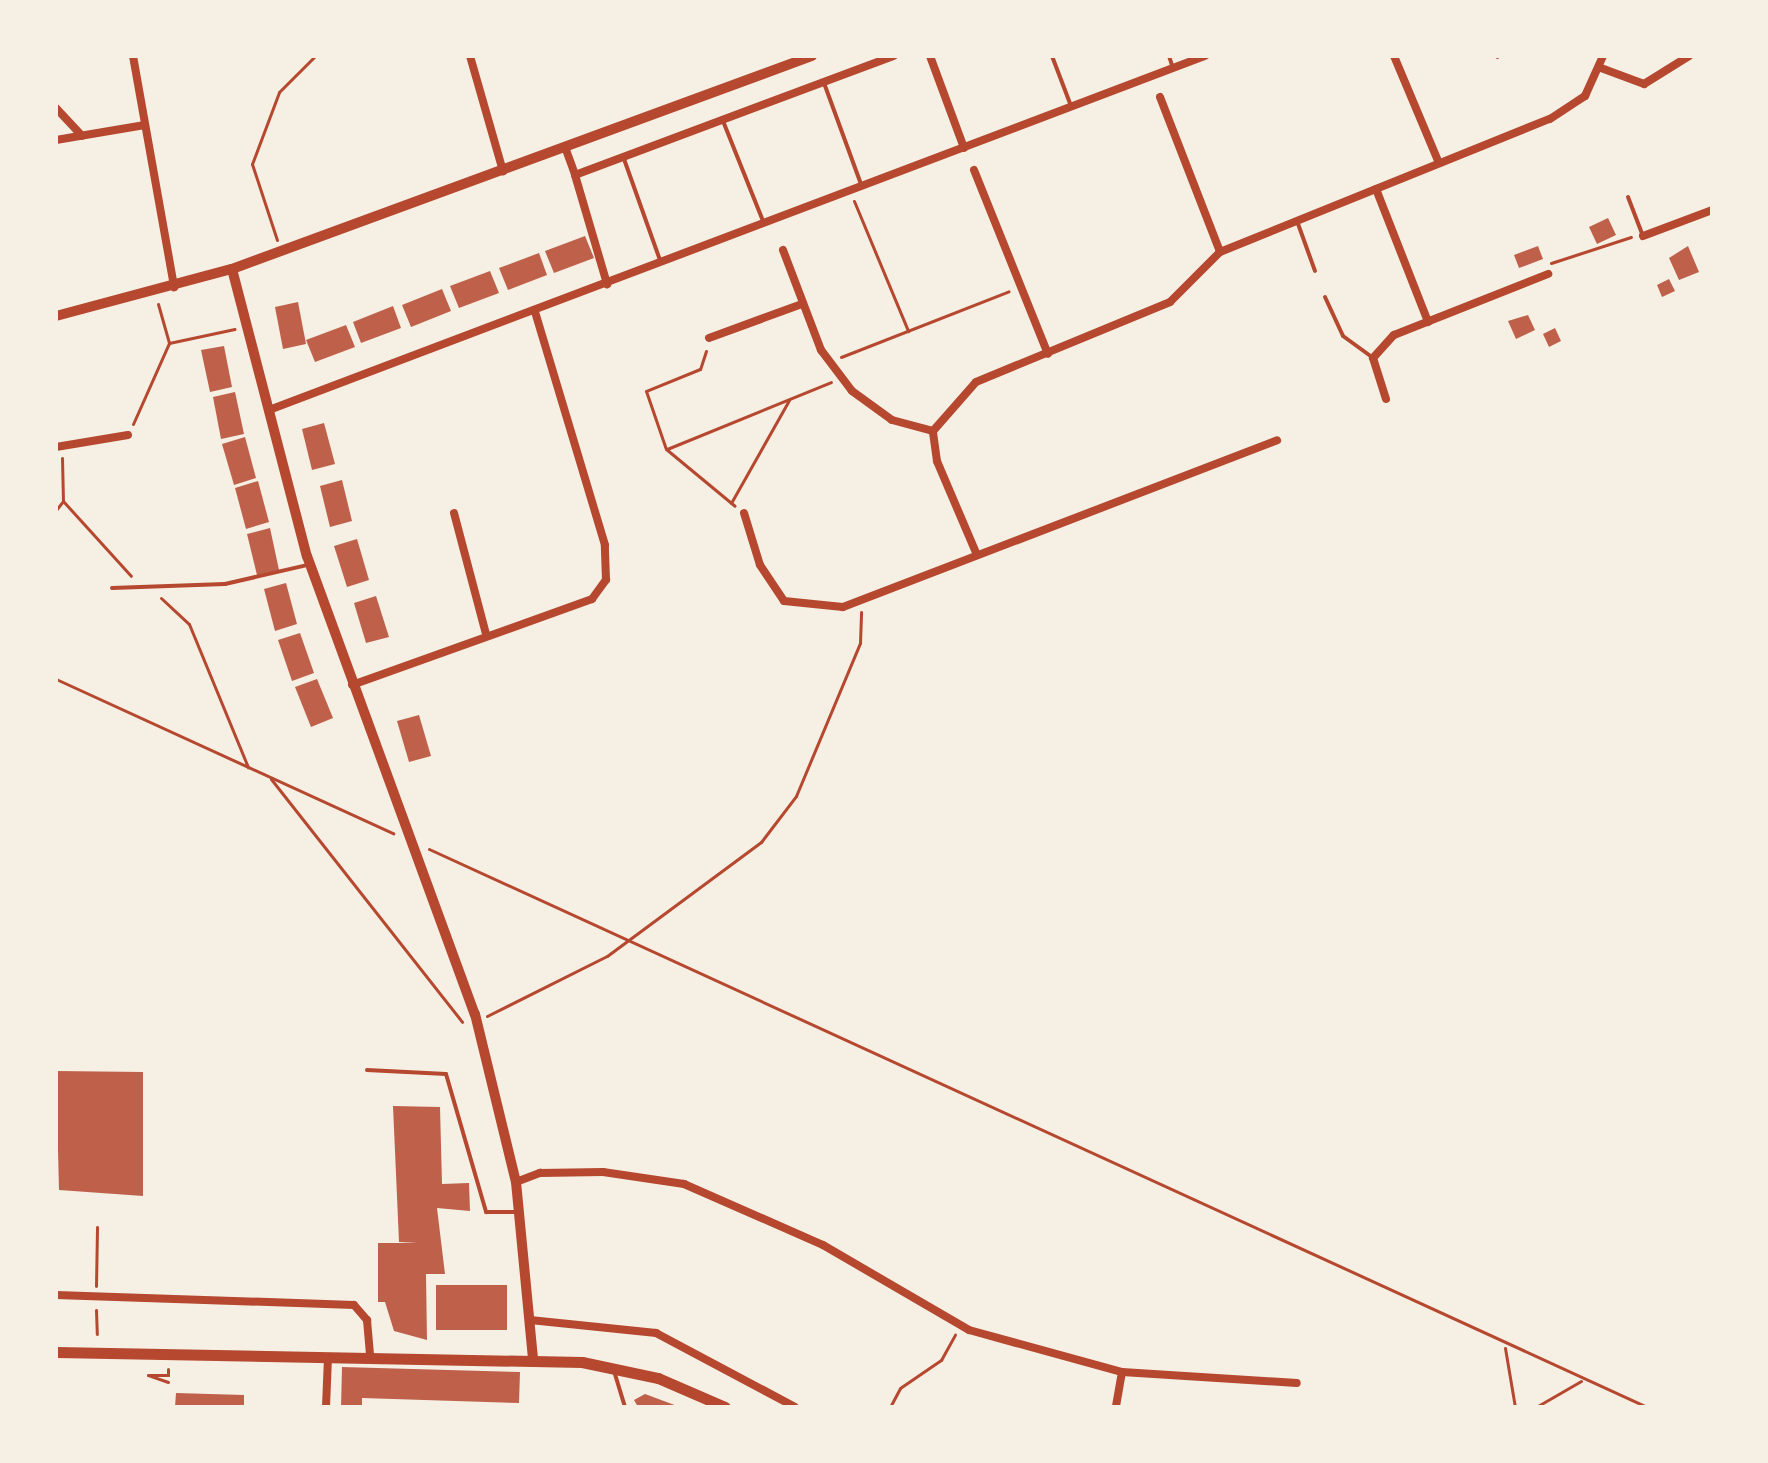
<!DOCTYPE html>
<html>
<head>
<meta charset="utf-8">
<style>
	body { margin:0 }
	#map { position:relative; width:1768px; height:1463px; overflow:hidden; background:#f6efe4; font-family:Barlow,sans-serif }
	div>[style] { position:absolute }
	.building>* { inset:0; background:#bf614a }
	.path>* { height:3px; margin:-1.5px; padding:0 1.5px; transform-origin:1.5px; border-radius:1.5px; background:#b5482f }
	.service>* { height:4px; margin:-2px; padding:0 2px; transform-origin:2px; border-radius:2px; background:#b5482f }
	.minor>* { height:8px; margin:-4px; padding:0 4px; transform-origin:4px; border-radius:4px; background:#b5482f }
	.tertiary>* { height:10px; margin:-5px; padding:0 5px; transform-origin:5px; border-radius:5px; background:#b5482f }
	.secondary>* { height:11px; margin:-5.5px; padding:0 5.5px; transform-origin:5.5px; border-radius:5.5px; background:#b5482f }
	span { translate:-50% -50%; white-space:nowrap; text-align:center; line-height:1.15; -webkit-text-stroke:8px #f6efe4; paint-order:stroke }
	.frame { position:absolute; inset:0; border:58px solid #f6efe4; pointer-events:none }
</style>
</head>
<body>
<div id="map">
	<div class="building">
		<div style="clip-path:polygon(1608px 218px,1616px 235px,1597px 244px,1589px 227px)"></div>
		<div style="clip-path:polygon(585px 236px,594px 258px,554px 273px,545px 251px)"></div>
		<div style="clip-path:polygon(1538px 246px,1543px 259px,1519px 268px,1514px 255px)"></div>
		<div style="clip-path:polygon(1688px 246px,1699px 272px,1679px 280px,1669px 258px)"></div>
		<div style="clip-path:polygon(539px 253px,547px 275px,508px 290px,499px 268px)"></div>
		<div style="clip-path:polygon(490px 271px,499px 293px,459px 308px,450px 286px)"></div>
		<div style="clip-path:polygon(1669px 279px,1675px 291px,1662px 297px,1657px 285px)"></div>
		<div style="clip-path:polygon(442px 289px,451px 311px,411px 327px,402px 305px)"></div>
		<div style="clip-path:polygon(298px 302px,306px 344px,283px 349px,275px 307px)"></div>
		<div style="clip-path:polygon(393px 306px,401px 328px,361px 343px,353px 322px)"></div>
		<div style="clip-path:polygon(1528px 315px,1535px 330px,1516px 339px,1508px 321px)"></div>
		<div style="clip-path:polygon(346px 325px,355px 347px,315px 362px,306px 340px)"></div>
		<div style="clip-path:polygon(1555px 328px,1561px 341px,1549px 347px,1543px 334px)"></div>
		<div style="clip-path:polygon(224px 346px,232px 387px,210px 392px,201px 350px)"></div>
		<div style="clip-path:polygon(235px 392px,244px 434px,221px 439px,213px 397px)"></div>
		<div style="clip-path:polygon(324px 423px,335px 464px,312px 470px,302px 429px)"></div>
		<div style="clip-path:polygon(245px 437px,256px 478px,234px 485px,222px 444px)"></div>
		<div style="clip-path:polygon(342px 480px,352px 521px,330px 527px,320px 486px)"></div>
		<div style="clip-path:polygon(258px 481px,269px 522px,246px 529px,235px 488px)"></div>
		<div style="clip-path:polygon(270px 528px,279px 570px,257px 575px,247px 534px)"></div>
		<div style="clip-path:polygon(357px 539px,369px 580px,347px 587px,334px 546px)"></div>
		<div style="clip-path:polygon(286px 583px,297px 624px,275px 631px,264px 589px)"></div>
		<div style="clip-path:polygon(376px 596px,389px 637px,366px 643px,354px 603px)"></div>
		<div style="clip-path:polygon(300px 633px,314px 673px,292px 681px,278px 640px)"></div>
		<div style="clip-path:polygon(317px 679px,333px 718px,311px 727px,295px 687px)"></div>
		<div style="clip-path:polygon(419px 715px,431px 756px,409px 762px,397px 721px)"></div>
		<div style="clip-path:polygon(56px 1071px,143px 1072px,143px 1196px,59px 1190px)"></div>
		<div style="clip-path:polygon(393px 1106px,440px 1107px,442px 1184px,469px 1183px,470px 1211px,437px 1208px,445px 1274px,426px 1274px,427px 1340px,394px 1331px,385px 1302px,378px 1302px,378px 1243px,418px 1243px,399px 1242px)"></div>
		<div style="clip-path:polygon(436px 1285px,507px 1285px,507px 1330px,436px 1330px)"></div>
		<div style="clip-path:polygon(342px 1367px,520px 1372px,519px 1403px,362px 1398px,362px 1407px,341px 1407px)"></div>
		<div style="clip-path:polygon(176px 1393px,244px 1395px,244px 1407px,175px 1407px)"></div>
		<div style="clip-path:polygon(645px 1394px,680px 1407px,638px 1407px,634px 1400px)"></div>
	</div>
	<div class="path">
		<div style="left:1497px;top:56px;width:1px;rotate:90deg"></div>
		<div style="left:854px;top:201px;width:141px;rotate:67.4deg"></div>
		<div style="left:277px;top:240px;width:80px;rotate:-108.2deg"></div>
		<div style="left:252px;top:164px;width:77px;rotate:-69.4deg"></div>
		<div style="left:279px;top:92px;width:51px;rotate:-45deg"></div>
		<div style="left:1551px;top:263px;width:84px;rotate:-18deg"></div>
		<div style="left:158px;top:304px;width:41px;rotate:74.2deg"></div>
		<div style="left:706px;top:351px;width:19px;rotate:108deg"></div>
		<div style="left:700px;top:369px;width:58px;rotate:157.8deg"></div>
		<div style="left:646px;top:391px;width:61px;rotate:71deg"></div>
		<div style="left:666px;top:449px;width:89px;rotate:39.6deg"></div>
		<div style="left:841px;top:357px;width:180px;rotate:-21.4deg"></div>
		<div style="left:133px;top:424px;width:89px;rotate:-66deg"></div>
		<div style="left:169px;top:343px;width:67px;rotate:-12deg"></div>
		<div style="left:667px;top:449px;width:177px;rotate:-22.2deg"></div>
		<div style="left:62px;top:458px;width:43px;rotate:88.7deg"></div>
		<div style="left:63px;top:501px;width:101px;rotate:47.8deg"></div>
		<div style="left:731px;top:503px;width:118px;rotate:-60.6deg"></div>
		<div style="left:56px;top:510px;width:11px;rotate:-52deg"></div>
		<div style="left:161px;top:598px;width:38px;rotate:43deg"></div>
		<div style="left:189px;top:624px;width:155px;rotate:67.6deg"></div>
		<div style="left:56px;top:679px;width:371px;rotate:24.6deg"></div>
		<div style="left:271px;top:779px;width:309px;rotate:51.8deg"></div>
		<div style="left:429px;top:849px;width:1340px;rotate:24.61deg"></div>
		<div style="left:487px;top:1016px;width:134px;rotate:-26.6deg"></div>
		<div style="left:607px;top:956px;width:192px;rotate:-36.5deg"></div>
		<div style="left:761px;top:842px;width:58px;rotate:-52.7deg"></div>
		<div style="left:796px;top:796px;width:166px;rotate:-67.3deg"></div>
		<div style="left:860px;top:643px;width:31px;rotate:-88deg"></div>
		<div style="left:96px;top:1286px;width:59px;rotate:-89deg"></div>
		<div style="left:96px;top:1310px;width:24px;rotate:88deg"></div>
		<div style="left:1505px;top:1348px;width:60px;rotate:80.4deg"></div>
		<div style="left:168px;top:1382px;width:21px;rotate:-161deg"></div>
		<div style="left:148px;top:1375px;width:20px"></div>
		<div style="left:168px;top:1375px;width:6px;rotate:-90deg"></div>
		<div style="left:890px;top:1407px;width:21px;rotate:-62deg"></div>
		<div style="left:900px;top:1388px;width:50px;rotate:-34.3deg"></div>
		<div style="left:941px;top:1360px;width:29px;rotate:-61deg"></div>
		<div style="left:1536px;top:1407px;width:52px;rotate:-30deg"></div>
	</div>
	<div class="service">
		<div style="left:1052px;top:56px;width:53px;rotate:69.2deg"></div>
		<div style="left:1169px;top:56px;width:13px;rotate:72deg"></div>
		<div style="left:824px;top:83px;width:111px;rotate:69.9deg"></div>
		<div style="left:723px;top:121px;width:108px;rotate:68.2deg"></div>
		<div style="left:624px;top:159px;width:107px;rotate:70.4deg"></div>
		<div style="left:1628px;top:197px;width:42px;rotate:69deg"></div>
		<div style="left:1297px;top:221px;width:53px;rotate:70.2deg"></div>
		<div style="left:1325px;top:297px;width:43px;rotate:65.2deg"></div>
		<div style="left:1343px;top:336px;width:37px;rotate:36deg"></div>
		<div style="left:112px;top:588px;width:113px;rotate:-2deg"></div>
		<div style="left:225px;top:584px;width:84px;rotate:-13deg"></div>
		<div style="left:367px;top:1070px;width:79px;rotate:2.9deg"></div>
		<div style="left:446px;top:1074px;width:144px;rotate:73.8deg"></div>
		<div style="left:486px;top:1212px;width:31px"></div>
		<div style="left:614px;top:1371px;width:38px;rotate:73deg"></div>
	</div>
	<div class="minor">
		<div style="left:133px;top:56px;width:235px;rotate:79.9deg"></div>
		<div style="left:470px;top:56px;width:120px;rotate:74deg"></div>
		<div style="left:930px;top:56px;width:98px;rotate:69.7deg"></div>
		<div style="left:1394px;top:56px;width:116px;rotate:67.2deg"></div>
		<div style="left:1601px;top:68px;width:46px;rotate:20.4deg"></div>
		<div style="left:1644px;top:84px;width:53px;rotate:-31.9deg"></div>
		<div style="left:1160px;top:97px;width:166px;rotate:68.8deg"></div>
		<div style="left:56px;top:108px;width:38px;rotate:47deg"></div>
		<div style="left:56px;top:140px;width:90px;rotate:-9.6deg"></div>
		<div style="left:565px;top:147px;width:30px;rotate:70deg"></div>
		<div style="left:575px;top:175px;width:340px;rotate:-20.5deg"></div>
		<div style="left:974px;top:170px;width:198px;rotate:68.1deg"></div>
		<div style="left:575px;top:175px;width:114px;rotate:73.6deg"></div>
		<div style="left:1376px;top:189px;width:143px;rotate:68.6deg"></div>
		<div style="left:1643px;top:236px;width:74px;rotate:-20.6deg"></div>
		<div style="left:783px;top:250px;width:107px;rotate:69.2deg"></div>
		<div style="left:821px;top:350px;width:51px;rotate:52.9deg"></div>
		<div style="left:852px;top:391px;width:49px;rotate:35.9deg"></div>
		<div style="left:892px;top:420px;width:42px;rotate:15deg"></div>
		<div style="left:709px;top:338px;width:99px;rotate:-20.1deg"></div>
		<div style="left:1386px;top:399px;width:43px;rotate:-107.6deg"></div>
		<div style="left:1373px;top:358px;width:31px;rotate:-48deg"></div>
		<div style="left:1394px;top:335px;width:166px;rotate:-21.6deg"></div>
		<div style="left:269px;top:410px;width:1001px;rotate:-20.72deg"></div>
		<div style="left:56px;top:447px;width:73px;rotate:-9.5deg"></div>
		<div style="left:454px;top:513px;width:125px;rotate:75.2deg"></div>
		<div style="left:744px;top:513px;width:54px;rotate:72.9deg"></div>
		<div style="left:760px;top:565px;width:43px;rotate:56.3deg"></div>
		<div style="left:784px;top:601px;width:59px;rotate:5.8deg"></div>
		<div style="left:843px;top:607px;width:465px;rotate:-21deg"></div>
		<div style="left:977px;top:555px;width:102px;rotate:-113.1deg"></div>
		<div style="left:937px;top:461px;width:30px;rotate:-98deg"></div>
		<div style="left:933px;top:431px;width:65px;rotate:-48.7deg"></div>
		<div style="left:976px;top:382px;width:210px;rotate:-22.4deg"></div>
		<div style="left:1170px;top:302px;width:71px;rotate:-45deg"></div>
		<div style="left:1220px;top:252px;width:356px;rotate:-22deg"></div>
		<div style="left:1550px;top:119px;width:42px;rotate:-33.3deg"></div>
		<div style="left:1585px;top:96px;width:44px;rotate:-65.8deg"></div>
		<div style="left:352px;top:685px;width:255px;rotate:-19.7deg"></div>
		<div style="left:592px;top:599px;width:24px;rotate:-54deg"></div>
		<div style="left:606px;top:580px;width:35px;rotate:-92deg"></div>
		<div style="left:605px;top:545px;width:244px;rotate:-106.7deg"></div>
		<div style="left:516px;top:1182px;width:26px;rotate:-21deg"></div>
		<div style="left:540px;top:1173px;width:63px;rotate:-0.9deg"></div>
		<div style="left:603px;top:1172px;width:82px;rotate:8.4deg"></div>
		<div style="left:684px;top:1184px;width:152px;rotate:23.7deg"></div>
		<div style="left:823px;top:1245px;width:169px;rotate:30.2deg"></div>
		<div style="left:969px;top:1330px;width:159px;rotate:15.4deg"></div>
		<div style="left:1122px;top:1372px;width:36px;rotate:100deg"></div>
		<div style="left:56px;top:1295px;width:298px;rotate:1.9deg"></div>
		<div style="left:354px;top:1305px;width:20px;rotate:49deg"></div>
		<div style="left:367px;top:1320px;width:38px;rotate:85deg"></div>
		<div style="left:530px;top:1320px;width:127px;rotate:5.9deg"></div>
		<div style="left:656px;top:1333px;width:157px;rotate:28deg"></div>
		<div style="left:1122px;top:1372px;width:175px;rotate:3.6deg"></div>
		<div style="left:326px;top:1407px;width:50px;rotate:-87.7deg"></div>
	</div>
	<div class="tertiary">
		<div style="left:232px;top:269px;width:297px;rotate:75.4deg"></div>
		<div style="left:307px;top:556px;width:488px;rotate:69.9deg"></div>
		<div style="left:475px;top:1014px;width:173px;rotate:76.3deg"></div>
		<div style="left:516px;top:1182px;width:178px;rotate:84.5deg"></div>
		<div style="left:56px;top:316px;width:182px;rotate:-15deg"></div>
		<div style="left:232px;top:269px;width:618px;rotate:-20.17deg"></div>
	</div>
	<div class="secondary">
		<div style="left:56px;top:1352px;width:526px;rotate:1.09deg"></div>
		<div style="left:582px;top:1362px;width:78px;rotate:11.9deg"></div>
		<div style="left:658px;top:1378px;width:73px;rotate:23.4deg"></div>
	</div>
	<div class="frame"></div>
</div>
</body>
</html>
